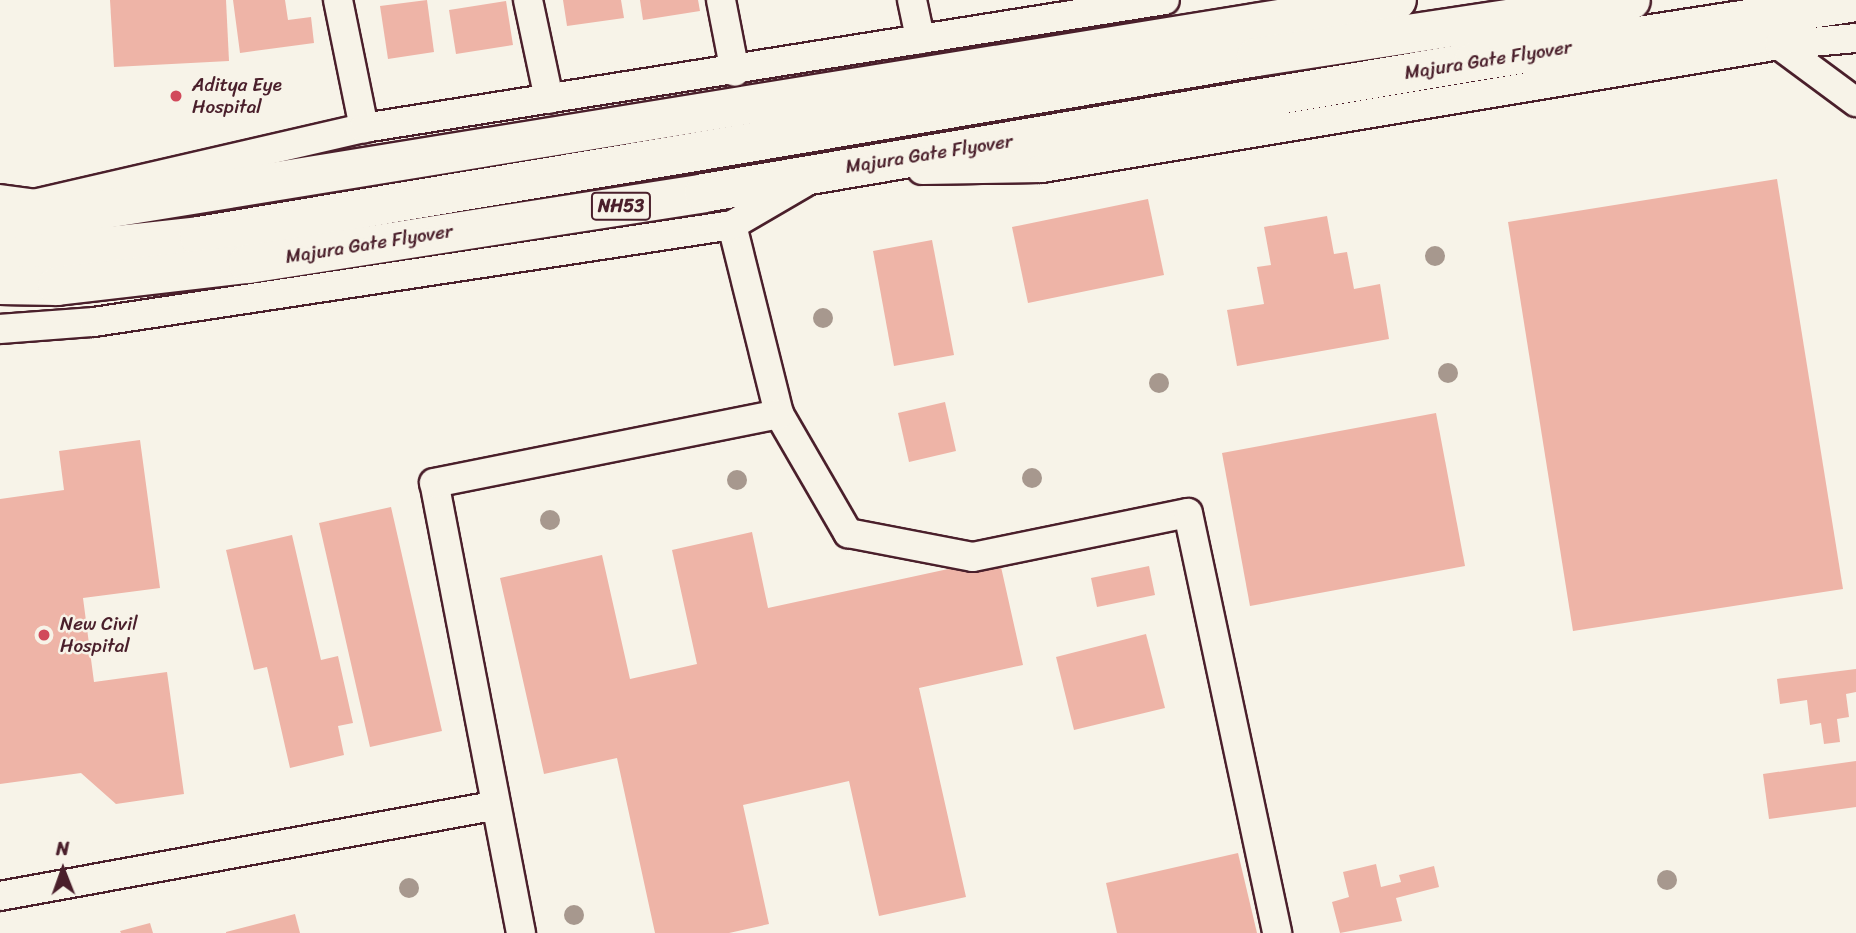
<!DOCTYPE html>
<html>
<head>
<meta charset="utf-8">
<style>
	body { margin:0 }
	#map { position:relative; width:1856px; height:933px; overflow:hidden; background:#f7f3e8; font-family:Sriracha,sans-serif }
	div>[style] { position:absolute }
	.building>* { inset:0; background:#eeb4a7 }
	.roads { filter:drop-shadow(2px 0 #4a1f2b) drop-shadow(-2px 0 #4a1f2b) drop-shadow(0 2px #4a1f2b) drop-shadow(0 -2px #4a1f2b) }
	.minor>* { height:28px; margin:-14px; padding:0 14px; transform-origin:14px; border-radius:14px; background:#f7f3e8 }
	.highway>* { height:38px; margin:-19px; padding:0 19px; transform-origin:19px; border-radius:19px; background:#f7f3e8 }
	.trees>* { width:20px; height:20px; margin:-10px; border-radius:50%; background:#a7988e }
	.dots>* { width:19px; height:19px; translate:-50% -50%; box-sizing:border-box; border:4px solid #f7f3e8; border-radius:50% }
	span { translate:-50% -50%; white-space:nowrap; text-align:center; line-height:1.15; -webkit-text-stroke:5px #f7f3e8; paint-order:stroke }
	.shield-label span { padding:2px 5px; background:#f7f3e8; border:2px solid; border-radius:5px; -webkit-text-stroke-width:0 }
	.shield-label { font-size:18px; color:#4a1f2b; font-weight:700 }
	.street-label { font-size:19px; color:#4a1f2b }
	.poi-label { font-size:19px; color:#4a1f2b }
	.left { translate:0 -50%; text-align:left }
	.north { position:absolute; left:28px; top:835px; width:70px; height:70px; -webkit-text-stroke:5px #f7f3e8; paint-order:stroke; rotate:359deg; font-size:19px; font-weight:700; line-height:28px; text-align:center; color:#4a1f2b }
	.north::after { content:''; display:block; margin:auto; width:24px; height:32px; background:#4a1f2b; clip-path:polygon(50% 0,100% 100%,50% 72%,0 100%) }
</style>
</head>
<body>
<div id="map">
	<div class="building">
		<div style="clip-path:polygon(110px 0,226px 0,229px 61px,114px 67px)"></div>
		<div style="clip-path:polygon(233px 0,285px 0,288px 20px,311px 17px,314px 43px,240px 53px)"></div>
		<div style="clip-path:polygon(427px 0,434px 52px,388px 59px,380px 6px)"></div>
		<div style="clip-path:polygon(563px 0,621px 0,624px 18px,567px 26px)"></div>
		<div style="clip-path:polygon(640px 0,698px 0,700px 11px,643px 20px)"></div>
		<div style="clip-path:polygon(506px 1px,513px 45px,456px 54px,449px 10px)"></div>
		<div style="clip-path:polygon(1777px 179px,1843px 589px,1573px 631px,1508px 222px)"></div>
		<div style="clip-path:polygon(1148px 199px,1164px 275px,1028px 303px,1012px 227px)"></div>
		<div style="clip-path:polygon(1327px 216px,1334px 254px,1347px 252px,1354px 289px,1380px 284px,1389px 339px,1237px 366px,1227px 310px,1264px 304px,1257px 267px,1271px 265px,1264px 227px)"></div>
		<div style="clip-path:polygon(932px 240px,954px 355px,894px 366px,873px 251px)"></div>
		<div style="clip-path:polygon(945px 402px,956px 451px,909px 462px,898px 413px)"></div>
		<div style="clip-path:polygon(1436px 413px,1465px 566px,1250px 606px,1222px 453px)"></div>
		<div style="clip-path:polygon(140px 440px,160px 588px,83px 598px,94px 682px,167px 672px,184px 794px,116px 804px,81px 773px,0 784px,0 499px,64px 490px,59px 451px)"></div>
		<div style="clip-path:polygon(391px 507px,442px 731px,370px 747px,319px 523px)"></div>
		<div style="clip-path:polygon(752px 532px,768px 608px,999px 558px,1023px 665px,919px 688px,966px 897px,879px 916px,849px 781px,743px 805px,769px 924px,729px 933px,655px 933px,617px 758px,544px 774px,500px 578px,602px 555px,630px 679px,697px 664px,672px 550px)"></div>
		<div style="clip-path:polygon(292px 535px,321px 660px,338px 656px,353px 723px,338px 726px,344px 755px,290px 768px,267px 667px,254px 670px,226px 550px)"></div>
		<div style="clip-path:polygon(1149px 566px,1155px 595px,1097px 607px,1091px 578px)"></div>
		<div style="clip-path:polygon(1146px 634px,1165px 708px,1074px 730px,1056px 657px)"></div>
		<div style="clip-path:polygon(1856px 669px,1856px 692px,1846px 694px,1849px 717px,1837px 719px,1840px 742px,1824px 744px,1821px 723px,1810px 725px,1807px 700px,1780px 704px,1777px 679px)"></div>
		<div style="clip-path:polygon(1856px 761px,1856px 807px,1769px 819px,1763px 774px)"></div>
		<div style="clip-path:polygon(1238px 853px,1257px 933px,1117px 933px,1106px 883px)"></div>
		<div style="clip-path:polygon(1376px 864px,1381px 887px,1401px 882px,1399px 875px,1434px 866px,1439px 887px,1396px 898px,1402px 921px,1340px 933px,1332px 902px,1349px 897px,1343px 872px)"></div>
		<div style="clip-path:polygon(295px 914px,300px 933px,226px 933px,226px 932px)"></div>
		<div style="clip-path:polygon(150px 923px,153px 933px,121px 933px,120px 931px)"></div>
	</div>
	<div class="roads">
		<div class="minor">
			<div style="left:338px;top:0;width:131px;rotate:78.5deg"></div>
			<div style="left:528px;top:0;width:101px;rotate:78deg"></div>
			<div style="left:721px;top:0;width:73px;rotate:79deg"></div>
			<div style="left:912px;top:0;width:40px;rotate:78deg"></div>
			<div style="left:1779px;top:45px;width:96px;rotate:36.5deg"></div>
			<div style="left:922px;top:170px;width:120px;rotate:-1deg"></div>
			<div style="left:1042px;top:168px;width:747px;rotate:-9.47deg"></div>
			<div style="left:1779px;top:45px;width:77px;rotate:-5.2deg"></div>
			<div style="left:0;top:199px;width:34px;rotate:8deg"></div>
			<div style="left:34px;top:204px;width:339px;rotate:-13deg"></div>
			<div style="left:364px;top:128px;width:811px;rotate:-9.08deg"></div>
			<div style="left:732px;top:225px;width:195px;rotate:76deg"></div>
			<div style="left:779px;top:414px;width:138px;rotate:59.9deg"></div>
			<div style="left:848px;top:533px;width:127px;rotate:10.9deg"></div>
			<div style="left:973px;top:557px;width:219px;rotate:-11.6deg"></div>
			<div style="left:1188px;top:513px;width:429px;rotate:78deg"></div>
			<div style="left:0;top:329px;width:94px;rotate:-4.3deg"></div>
			<div style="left:94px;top:322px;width:645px;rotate:-8.64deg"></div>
			<div style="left:732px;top:225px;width:83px;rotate:-30.3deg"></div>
			<div style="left:0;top:896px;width:501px;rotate:-10.35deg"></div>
			<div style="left:521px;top:933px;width:458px;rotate:-100.9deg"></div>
			<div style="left:434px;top:483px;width:352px;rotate:-11.3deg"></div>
		</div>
		<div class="highway">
			<div style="left:0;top:226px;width:1415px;rotate:-9.19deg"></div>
			<div style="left:0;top:258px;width:200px;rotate:-6.3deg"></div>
			<div style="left:199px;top:236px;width:1072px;rotate:-9.61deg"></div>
			<div style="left:1256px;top:57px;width:379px;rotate:-8.6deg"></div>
			<div style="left:0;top:285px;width:57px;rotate:1deg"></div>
			<div style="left:57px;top:286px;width:192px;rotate:-6.6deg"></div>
			<div style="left:248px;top:264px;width:461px;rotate:-8.8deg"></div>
			<div style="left:704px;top:193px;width:780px;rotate:-9.67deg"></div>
			<div style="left:1473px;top:62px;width:388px;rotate:-8.9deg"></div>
		</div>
	</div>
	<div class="trees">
		<div style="left:1435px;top:256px"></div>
		<div style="left:823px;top:318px"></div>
		<div style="left:1448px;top:373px"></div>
		<div style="left:1159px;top:383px"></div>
		<div style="left:1032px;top:478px"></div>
		<div style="left:737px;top:480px"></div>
		<div style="left:550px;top:520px"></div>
		<div style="left:1667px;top:880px"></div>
		<div style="left:409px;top:888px"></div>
		<div style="left:574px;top:915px"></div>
	</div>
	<div class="dots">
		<div style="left:176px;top:96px;background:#d1495b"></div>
		<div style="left:44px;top:635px;background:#d1495b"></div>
	</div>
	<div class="shield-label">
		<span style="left:621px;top:206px">NH53</span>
	</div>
	<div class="street-label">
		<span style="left:1488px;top:60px;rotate:-9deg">Majura Gate Flyover</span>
		<span style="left:929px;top:154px;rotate:-9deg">Majura Gate Flyover</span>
		<span style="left:369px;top:244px;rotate:-9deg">Majura Gate Flyover</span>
	</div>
	<div class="poi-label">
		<span class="left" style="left:192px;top:96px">Aditya Eye<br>Hospital</span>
		<span class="left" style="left:60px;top:635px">New Civil<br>Hospital</span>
	</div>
	<div class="north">N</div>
</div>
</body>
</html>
